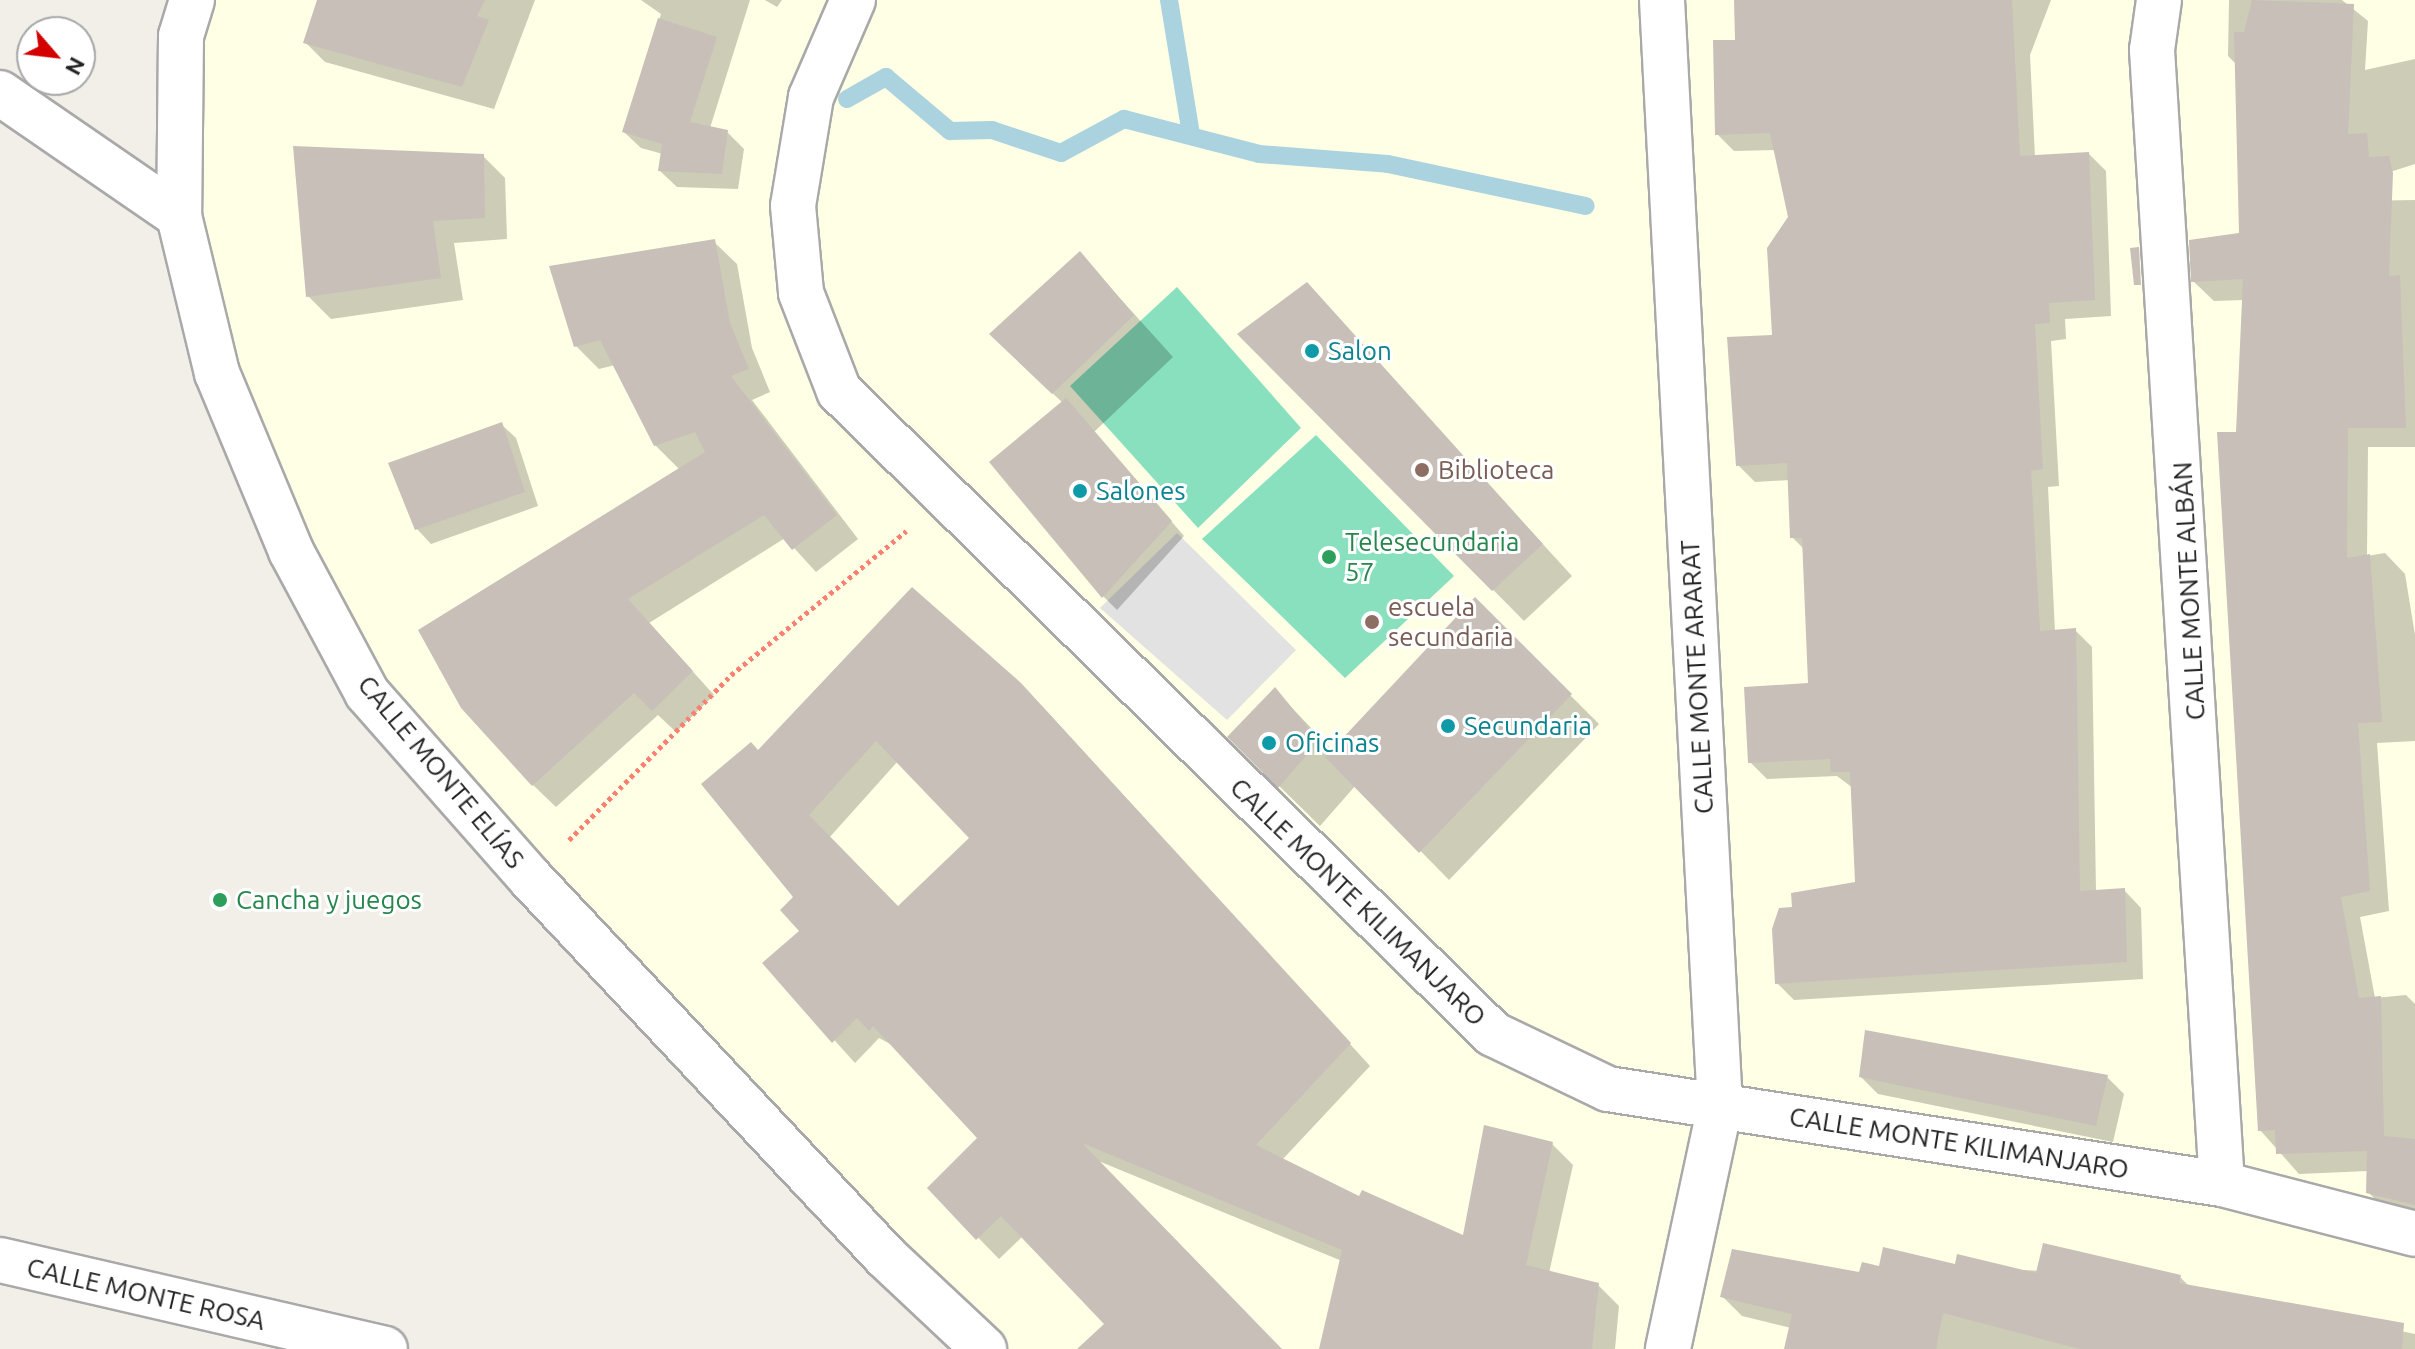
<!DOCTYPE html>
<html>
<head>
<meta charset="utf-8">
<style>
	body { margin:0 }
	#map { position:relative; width:2415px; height:1349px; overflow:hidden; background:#f2efe9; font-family:Ubuntu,sans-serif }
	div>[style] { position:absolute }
	.education>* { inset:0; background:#ffffe5 }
	.pitch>* { inset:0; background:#88e0be }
	.parking>* { inset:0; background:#e2e2e2 }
	.shadow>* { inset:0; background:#0003 }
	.stream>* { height:18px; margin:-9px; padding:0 9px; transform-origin:9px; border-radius:9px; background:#aad3df }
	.building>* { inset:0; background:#c7bfb8 }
	.path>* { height:5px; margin-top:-2.5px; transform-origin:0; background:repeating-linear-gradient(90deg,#fa8072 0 4px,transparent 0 8px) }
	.roads { filter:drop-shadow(2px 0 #a9a9a9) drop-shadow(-2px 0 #a9a9a9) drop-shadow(0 2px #a9a9a9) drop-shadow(0 -2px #a9a9a9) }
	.minor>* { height:44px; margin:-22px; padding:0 22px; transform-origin:22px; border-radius:22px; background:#fff }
	.dots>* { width:22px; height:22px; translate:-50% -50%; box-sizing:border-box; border:4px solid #fff; border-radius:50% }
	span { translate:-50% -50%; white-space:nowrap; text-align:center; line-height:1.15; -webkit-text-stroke:6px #fff; paint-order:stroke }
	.culture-label { font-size:26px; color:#0d838f }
	.left { translate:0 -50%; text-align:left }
	.education-label { font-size:26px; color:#785e54 }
	.leisure-label { font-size:26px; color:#27864d }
	.street-label { font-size:26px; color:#222 }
	.north { position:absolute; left:16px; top:16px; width:80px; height:80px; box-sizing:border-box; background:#fff; border:2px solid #a7a7a7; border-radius:50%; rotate:118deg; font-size:22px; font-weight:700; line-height:32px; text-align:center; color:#222 }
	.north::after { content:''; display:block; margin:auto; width:28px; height:36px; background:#d40000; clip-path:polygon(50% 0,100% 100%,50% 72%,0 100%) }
</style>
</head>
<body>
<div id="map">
	<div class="education">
		<div style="clip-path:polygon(192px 0,2415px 0,2415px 1349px,984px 1349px,367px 693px,291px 551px,179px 216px)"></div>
	</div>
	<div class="pitch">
		<div style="clip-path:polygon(1177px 287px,1301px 428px,1198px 528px,1070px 386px)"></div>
		<div style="clip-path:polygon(1316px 435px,1454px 576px,1345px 678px,1202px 539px)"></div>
	</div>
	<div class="parking">
		<div style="clip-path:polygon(1177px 533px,1296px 650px,1227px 720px,1100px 608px)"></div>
	</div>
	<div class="shadow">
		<div style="clip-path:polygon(320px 0,535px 0,494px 109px,325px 62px,305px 42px)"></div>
		<div style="clip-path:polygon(641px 0,750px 0,710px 128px,727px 132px,744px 149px,738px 189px,677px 187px,660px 171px,663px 154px,641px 148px,624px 132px,661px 14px)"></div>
		<div style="clip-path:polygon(765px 0,782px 0,777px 7px)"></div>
		<div style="clip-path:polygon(1736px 0,2051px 0,2030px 55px,2035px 157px,2089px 154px,2106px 171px,2111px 316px,2065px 319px,2066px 339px,2051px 341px,2059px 486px,2048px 487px,2055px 632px,2075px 630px,2092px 647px,2096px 892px,2124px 890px,2141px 908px,2143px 979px,1794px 1000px,1777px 983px,1794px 908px,1857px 883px,1853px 788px,1837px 776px,1767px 779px,1750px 762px,1811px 685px,1805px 550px,1792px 537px,1790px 480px,1755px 482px,1738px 465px,1774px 337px,1790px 217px,1776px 150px,1734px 151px,1717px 134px,1737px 42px)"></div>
		<div style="clip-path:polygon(2229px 0,2342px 0,2368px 21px,2365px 70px,2415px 59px,2415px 164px,2296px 202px,2415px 200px,2415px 447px,2368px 447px,2367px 556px,2385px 553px,2405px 574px,2415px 635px,2415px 741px,2377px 743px,2389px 911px,2360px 917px,2375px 998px,2406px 995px,2415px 1004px,2415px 1216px,2389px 1213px,2368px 1192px,2368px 1171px,2299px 1174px,2260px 1130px,2238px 434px,2244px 300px,2214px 301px,2193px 281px,2241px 235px,2238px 66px,2228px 56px)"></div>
		<div style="clip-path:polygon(483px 156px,505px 178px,507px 239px,454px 243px,463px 300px,331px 319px,308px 296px)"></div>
		<div style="clip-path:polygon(714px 242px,737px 264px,752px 348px,770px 392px,752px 400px,858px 539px,816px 572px,785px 538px,649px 623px,714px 695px,676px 732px,658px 715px,556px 807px,533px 785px,680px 470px,655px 445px,615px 365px,599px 369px,576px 346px)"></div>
		<div style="clip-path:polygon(1080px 254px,1173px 357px,1094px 432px,1184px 536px,1117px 610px,1103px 596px,1063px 403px,1032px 374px)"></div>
		<div style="clip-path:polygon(1306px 285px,1572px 576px,1524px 621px,1240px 334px)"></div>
		<div style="clip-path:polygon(501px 424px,516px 438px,538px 506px,431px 544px,417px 529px)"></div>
		<div style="clip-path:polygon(1475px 600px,1599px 724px,1449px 880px,1356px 785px,1320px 826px,1229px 737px,1275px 690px,1333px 751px)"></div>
		<div style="clip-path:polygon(evenodd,1042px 706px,1370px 1066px,1282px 1160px,1359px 1199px,1465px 1238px,1552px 1144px,1573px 1165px,1549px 1273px,1598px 1285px,1619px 1306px,1615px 1349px,1321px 1349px,1342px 1261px,1096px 1160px,1280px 1349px,1086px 1349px,1106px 1324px,1023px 1236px,999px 1259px,930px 1188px,980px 1138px,894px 1046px,879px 1038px,855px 1063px,765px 963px,801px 931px,758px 752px,1042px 706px,898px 761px,972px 838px,898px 909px,829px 838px,898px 761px)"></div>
		<div style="clip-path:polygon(1861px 1077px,2107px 1077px,2124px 1094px,2113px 1142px,1878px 1094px)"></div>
		<div style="clip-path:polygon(1956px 1267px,2180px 1277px,2191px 1288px,2415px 1334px,2415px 1349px,1787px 1349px,1791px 1328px,1742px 1316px,1722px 1296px,1880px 1268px)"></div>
	</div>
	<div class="stream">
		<div style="left:1169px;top:0;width:137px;rotate:80.7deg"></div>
		<div style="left:847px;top:99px;width:45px;rotate:-29.4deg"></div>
		<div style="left:886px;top:77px;width:84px;rotate:40.2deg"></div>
		<div style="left:950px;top:131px;width:42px;rotate:-1.4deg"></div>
		<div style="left:992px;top:130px;width:73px;rotate:18.4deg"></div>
		<div style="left:1061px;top:153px;width:72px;rotate:-28.4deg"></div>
		<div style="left:1124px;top:119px;width:139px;rotate:14.5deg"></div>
		<div style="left:1259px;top:154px;width:129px;rotate:4.4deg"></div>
		<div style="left:1388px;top:164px;width:202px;rotate:12deg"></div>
	</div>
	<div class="building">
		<div style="clip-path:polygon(317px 0,485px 0,477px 16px,489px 20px,462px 87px,303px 43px)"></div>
		<div style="clip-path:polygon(1734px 0,2012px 0,2020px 156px,2089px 152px,2095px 300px,2049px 303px,2050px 323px,2035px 324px,2043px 469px,2031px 471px,2040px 631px,2076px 628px,2080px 891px,2125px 888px,2127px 962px,1775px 984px,1772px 929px,1779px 908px,1792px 907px,1791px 893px,1855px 882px,1850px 772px,1831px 772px,1830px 759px,1748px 763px,1744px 687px,1808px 683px,1802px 538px,1790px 538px,1787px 463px,1736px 466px,1727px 337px,1772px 335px,1767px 248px,1788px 217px,1770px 133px,1715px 135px,1713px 40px,1735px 40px)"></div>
		<div style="clip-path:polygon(2252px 0,2354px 4px,2348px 134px,2367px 133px,2369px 157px,2389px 156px,2393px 173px,2389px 276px,2400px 275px,2406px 428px,2348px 428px,2347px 558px,2370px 554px,2382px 722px,2358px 723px,2370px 891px,2341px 897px,2359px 998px,2381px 996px,2384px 1136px,2415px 1139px,2415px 1205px,2366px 1193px,2367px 1151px,2276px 1154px,2275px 1130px,2258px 1131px,2217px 432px,2236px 432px,2243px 279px,2191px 282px,2189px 240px,2239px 233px,2234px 32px,2244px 32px)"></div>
		<div style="clip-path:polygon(658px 18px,717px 37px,690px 122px,728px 130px,722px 174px,658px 171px,662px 144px,622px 132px)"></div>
		<div style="clip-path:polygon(293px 146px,484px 154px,485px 218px,433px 221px,441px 278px,306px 297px)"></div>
		<div style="clip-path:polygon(715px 239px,730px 323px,749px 369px,731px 376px,837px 515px,792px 550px,764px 515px,628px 599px,693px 671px,652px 711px,634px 693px,532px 786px,461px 708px,418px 630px,705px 452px,695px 432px,654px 446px,600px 340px,574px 347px,549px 266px)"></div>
		<div style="clip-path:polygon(2139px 247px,2141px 285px,2134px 285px,2130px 248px)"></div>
		<div style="clip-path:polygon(1080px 251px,1134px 315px,1052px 394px,989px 334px)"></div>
		<div style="clip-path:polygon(1307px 282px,1543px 544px,1492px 591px,1237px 334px)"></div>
		<div style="clip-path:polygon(1066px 398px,1172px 521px,1102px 598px,989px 462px)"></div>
		<div style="clip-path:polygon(502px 422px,525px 492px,415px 530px,388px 463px)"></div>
		<div style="clip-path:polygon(evenodd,912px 587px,1021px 683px,1351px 1043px,1256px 1145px,1359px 1196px,1362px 1190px,1463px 1235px,1484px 1125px,1553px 1142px,1526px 1265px,1599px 1283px,1592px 1349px,1319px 1349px,1342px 1250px,1082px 1143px,1282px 1349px,1077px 1349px,1104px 1324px,1001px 1216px,976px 1240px,927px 1188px,977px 1138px,873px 1026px,869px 1031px,857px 1018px,832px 1043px,762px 963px,799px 931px,780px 910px,793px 897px,701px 784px,751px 742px,758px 750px,912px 587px,876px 741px,969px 838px,898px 906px,809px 815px,876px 741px)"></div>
		<div style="clip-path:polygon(1475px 597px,1572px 694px,1419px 853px,1325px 757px)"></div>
		<div style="clip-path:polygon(1275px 687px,1319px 741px,1278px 788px,1227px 737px)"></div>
		<div style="clip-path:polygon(1865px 1030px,2108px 1075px,2096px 1126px,1859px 1077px)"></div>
		<div style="clip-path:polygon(2043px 1243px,2181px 1275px,2179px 1283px,2404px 1323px,2402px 1349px,2080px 1349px,1943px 1313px,1936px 1349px,1784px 1349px,1792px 1314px,1720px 1297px,1732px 1249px,1859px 1272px,1862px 1262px,1879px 1266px,1883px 1247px,1955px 1264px,1957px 1254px,2036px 1273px)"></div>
	</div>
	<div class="path">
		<div style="left:569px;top:840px;width:231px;rotate:-45.5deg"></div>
		<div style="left:731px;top:675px;width:227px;rotate:-39.4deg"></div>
	</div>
	<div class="roads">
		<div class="minor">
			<div style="left:192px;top:0;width:38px;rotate:107deg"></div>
			<div style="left:181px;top:36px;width:180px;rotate:90.6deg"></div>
			<div style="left:179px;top:216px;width:162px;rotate:76.4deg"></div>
			<div style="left:217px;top:373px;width:193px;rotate:67.4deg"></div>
			<div style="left:291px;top:551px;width:161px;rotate:61.8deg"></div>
			<div style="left:367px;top:693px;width:248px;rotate:48.6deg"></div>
			<div style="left:531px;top:879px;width:517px;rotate:46.8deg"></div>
			<div style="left:885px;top:1256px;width:136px;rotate:43.2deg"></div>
			<div style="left:853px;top:0;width:106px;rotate:113.4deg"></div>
			<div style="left:811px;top:97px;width:110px;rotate:99.4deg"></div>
			<div style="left:793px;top:206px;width:87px;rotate:84.7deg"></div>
			<div style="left:801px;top:293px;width:105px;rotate:68.8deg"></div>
			<div style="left:839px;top:391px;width:917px;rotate:44.51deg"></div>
			<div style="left:1493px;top:1034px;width:127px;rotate:25.6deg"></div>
			<div style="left:1608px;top:1089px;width:621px;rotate:8.8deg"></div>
			<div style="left:2222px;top:1184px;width:199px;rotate:14.5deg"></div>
			<div style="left:1662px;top:0;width:1108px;rotate:87deg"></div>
			<div style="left:1720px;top:1106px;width:249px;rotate:102.1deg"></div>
			<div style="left:2159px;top:0;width:50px;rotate:98deg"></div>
			<div style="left:2152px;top:50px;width:1136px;rotate:86.47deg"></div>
			<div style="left:0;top:93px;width:217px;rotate:34.5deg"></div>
			<div style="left:0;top:1260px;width:395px;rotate:13deg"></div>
		</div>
	</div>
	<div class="dots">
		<div style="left:1312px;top:351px;background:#0f9aa8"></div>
		<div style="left:1422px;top:470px;background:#8d6e63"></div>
		<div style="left:1080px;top:491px;background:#0f9aa8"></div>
		<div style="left:1329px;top:557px;background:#2e9e5b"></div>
		<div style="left:1372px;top:622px;background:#8d6e63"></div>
		<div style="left:1448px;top:726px;background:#0f9aa8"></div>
		<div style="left:1269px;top:743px;background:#0f9aa8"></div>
		<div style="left:220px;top:900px;background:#2e9e5b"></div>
	</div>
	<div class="culture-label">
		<span class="left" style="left:1328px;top:351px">Salon</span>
		<span class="left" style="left:1096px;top:491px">Salones</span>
		<span class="left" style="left:1464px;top:726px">Secundaria</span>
		<span class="left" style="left:1285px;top:743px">Oficinas</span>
	</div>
	<div class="education-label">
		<span class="left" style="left:1438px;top:470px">Biblioteca</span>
		<span class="left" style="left:1388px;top:622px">escuela<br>secundaria</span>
	</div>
	<div class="leisure-label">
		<span class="left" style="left:1345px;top:557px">Telesecundaria<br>57</span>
		<span class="left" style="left:236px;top:900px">Cancha y juegos</span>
	</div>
	<div class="street-label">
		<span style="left:2189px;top:591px;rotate:-93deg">CALLE MONTE ALBÁN</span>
		<span style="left:1697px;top:677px;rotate:-93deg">CALLE MONTE ARARAT</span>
		<span style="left:441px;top:772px;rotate:50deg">CALLE MONTE ELÍAS</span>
		<span style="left:1358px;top:902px;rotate:44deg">CALLE MONTE KILIMANJARO</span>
		<span style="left:1959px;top:1143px;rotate:9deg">CALLE MONTE KILIMANJARO</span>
		<span style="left:146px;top:1294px;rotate:13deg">CALLE MONTE ROSA</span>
	</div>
	<div class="north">N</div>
</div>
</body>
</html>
